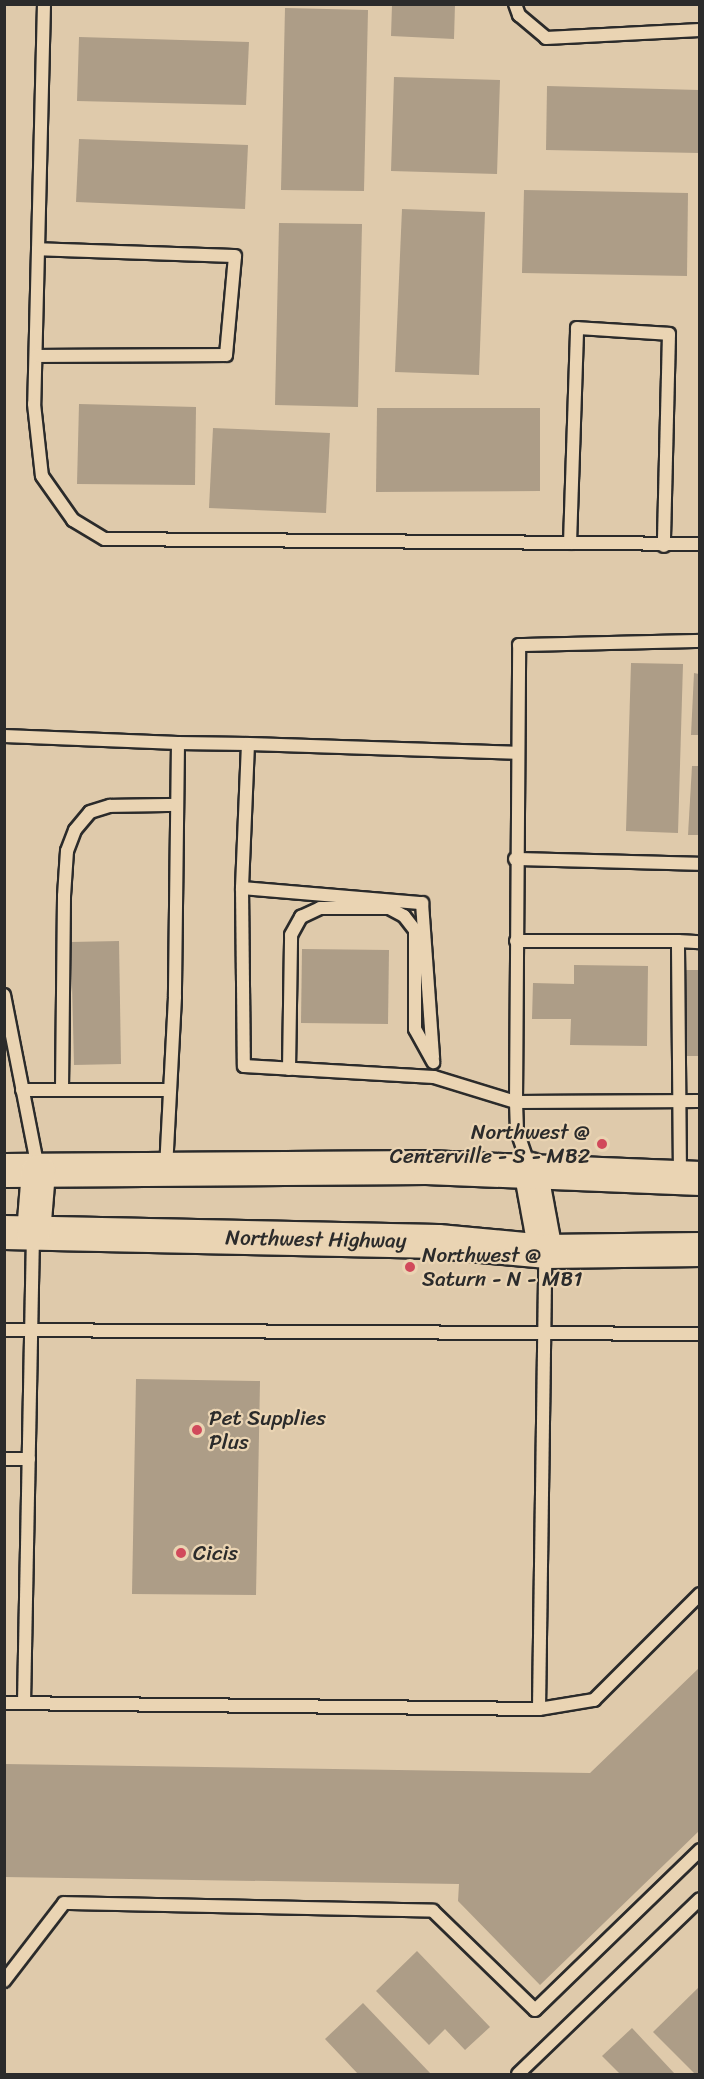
<!DOCTYPE html>
<html>
<head>
<meta charset="utf-8">
<style>
	body { margin:0 }
	#map { position:relative; width:704px; height:2079px; overflow:hidden; background:#dfcaab; font-family:Sriracha,sans-serif }
	div>[style] { position:absolute }
	.building>* { inset:0; background:#ad9d87 }
	.roads { filter:drop-shadow(2px 0 #2b2b2b) drop-shadow(-2px 0 #2b2b2b) drop-shadow(0 2px #2b2b2b) drop-shadow(0 -2px #2b2b2b) }
	.service>* { height:12px; margin:-6px; padding:0 6px; transform-origin:6px; border-radius:6px; background:#ead4b3 }
	.secondary>* { height:33px; margin:-16.5px; padding:0 16.5px; transform-origin:16.5px; border-radius:16.5px; background:#ead4b3 }
	.dots>* { width:16px; height:16px; translate:-50% -50%; box-sizing:border-box; border:3px solid #ead4b3; border-radius:50% }
	span { translate:-50% -50%; white-space:nowrap; text-align:center; line-height:1.15; -webkit-text-stroke:4.5px #ead4b3; paint-order:stroke }
	.poi-label { font-size:21px; color:#2b2b2b }
	.right { translate:-100% -50%; text-align:right }
	.left { translate:0 -50%; text-align:left }
	.street-label { font-size:21px; color:#2b2b2b }
	.frame { position:absolute; inset:0; border:6px solid #2b2b2b; pointer-events:none }
</style>
</head>
<body>
<div id="map">
	<div class="building">
		<div style="clip-path:polygon(392px 4px,455px 4px,454px 39px,391px 36px)"></div>
		<div style="clip-path:polygon(285px 8px,368px 10px,364px 191px,281px 190px)"></div>
		<div style="clip-path:polygon(79px 37px,249px 42px,246px 105px,77px 101px)"></div>
		<div style="clip-path:polygon(394px 77px,500px 80px,497px 174px,391px 171px)"></div>
		<div style="clip-path:polygon(547px 86px,699px 90px,699px 153px,546px 150px)"></div>
		<div style="clip-path:polygon(79px 139px,248px 145px,245px 209px,76px 202px)"></div>
		<div style="clip-path:polygon(524px 190px,688px 193px,687px 276px,522px 273px)"></div>
		<div style="clip-path:polygon(402px 209px,485px 212px,479px 375px,395px 372px)"></div>
		<div style="clip-path:polygon(279px 223px,362px 224px,358px 407px,275px 405px)"></div>
		<div style="clip-path:polygon(79px 404px,196px 407px,195px 485px,77px 484px)"></div>
		<div style="clip-path:polygon(377px 408px,540px 408px,540px 491px,376px 492px)"></div>
		<div style="clip-path:polygon(213px 428px,330px 433px,326px 513px,209px 508px)"></div>
		<div style="clip-path:polygon(631px 663px,683px 664px,678px 833px,626px 831px)"></div>
		<div style="clip-path:polygon(694px 673px,699px 674px,699px 735px,691px 735px)"></div>
		<div style="clip-path:polygon(692px 766px,699px 766px,699px 835px,688px 835px)"></div>
		<div style="clip-path:polygon(119px 941px,121px 1064px,74px 1065px,71px 942px)"></div>
		<div style="clip-path:polygon(302px 949px,389px 950px,388px 1024px,301px 1023px)"></div>
		<div style="clip-path:polygon(574px 965px,648px 966px,647px 1046px,570px 1045px,571px 1019px,532px 1019px,533px 983px,574px 984px)"></div>
		<div style="clip-path:polygon(686px 970px,699px 970px,699px 1056px,686px 1056px)"></div>
		<div style="clip-path:polygon(136px 1379px,260px 1381px,256px 1595px,132px 1594px)"></div>
		<div style="clip-path:polygon(699px 1668px,699px 1831px,540px 1985px,458px 1901px,459px 1884px,4px 1877px,4px 1764px,590px 1773px)"></div>
		<div style="clip-path:polygon(417px 1951px,490px 2027px,465px 2050px,445px 2029px,429px 2045px,376px 1991px)"></div>
		<div style="clip-path:polygon(699px 1987px,699px 2074px,695px 2074px,653px 2032px)"></div>
		<div style="clip-path:polygon(363px 2003px,431px 2074px,358px 2074px,325px 2039px)"></div>
		<div style="clip-path:polygon(632px 2028px,675px 2074px,620px 2074px,602px 2056px)"></div>
	</div>
	<div class="roads">
		<div class="service">
			<div style="left:44px;top:4px;width:400px;rotate:91.4deg"></div>
			<div style="left:34px;top:404px;width:72px;rotate:83.7deg"></div>
			<div style="left:42px;top:476px;width:54px;rotate:54.8deg"></div>
			<div style="left:73px;top:520px;width:37px;rotate:31deg"></div>
			<div style="left:105px;top:539px;width:595px;rotate:0.48deg"></div>
			<div style="left:515px;top:4px;width:12px;rotate:70deg"></div>
			<div style="left:519px;top:15px;width:35px;rotate:40deg"></div>
			<div style="left:546px;top:38px;width:154px;rotate:-3deg"></div>
			<div style="left:36px;top:356px;width:190px;rotate:-0.3deg"></div>
			<div style="left:226px;top:355px;width:99px;rotate:-84.8deg"></div>
			<div style="left:235px;top:256px;width:197px;rotate:-178deg"></div>
			<div style="left:570px;top:543px;width:215px;rotate:-88.1deg"></div>
			<div style="left:577px;top:328px;width:92px;rotate:3.7deg"></div>
			<div style="left:669px;top:334px;width:212px;rotate:91.4deg"></div>
			<div style="left:4px;top:736px;width:174px;rotate:2.3deg"></div>
			<div style="left:178px;top:743px;width:254px;rotate:90.7deg"></div>
			<div style="left:175px;top:997px;width:172px;rotate:93deg"></div>
			<div style="left:178px;top:743px;width:70px;rotate:0.8deg"></div>
			<div style="left:248px;top:744px;width:144px;rotate:92.4deg"></div>
			<div style="left:242px;top:888px;width:178px;rotate:89.4deg"></div>
			<div style="left:244px;top:1066px;width:190px;rotate:3.3deg"></div>
			<div style="left:434px;top:1077px;width:86px;rotate:17deg"></div>
			<div style="left:516px;top:1102px;width:184px;rotate:-0.3deg"></div>
			<div style="left:248px;top:744px;width:269px;rotate:1.9deg"></div>
			<div style="left:515px;top:859px;width:185px;rotate:1.5deg"></div>
			<div style="left:242px;top:888px;width:181px;rotate:4.8deg"></div>
			<div style="left:422px;top:903px;width:155px;rotate:85.9deg"></div>
			<div style="left:516px;top:941px;width:162px"></div>
			<div style="left:4px;top:995px;width:176px;rotate:78.9deg"></div>
			<div style="left:289px;top:1069px;width:134px;rotate:-89.1deg"></div>
			<div style="left:291px;top:935px;width:21px;rotate:-61deg"></div>
			<div style="left:301px;top:917px;width:21px;rotate:-25deg"></div>
			<div style="left:320px;top:908px;width:69px"></div>
			<div style="left:389px;top:908px;width:17px;rotate:28deg"></div>
			<div style="left:404px;top:916px;width:18px;rotate:52deg"></div>
			<div style="left:415px;top:930px;width:99px;rotate:90deg"></div>
			<div style="left:415px;top:1029px;width:38px;rotate:61deg"></div>
			<div style="left:62px;top:1089px;width:193px;rotate:-89.4deg"></div>
			<div style="left:64px;top:896px;width:45px;rotate:-86.2deg"></div>
			<div style="left:67px;top:851px;width:22px;rotate:-69deg"></div>
			<div style="left:75px;top:830px;width:23px;rotate:-50deg"></div>
			<div style="left:90px;top:812px;width:21px;rotate:-17deg"></div>
			<div style="left:110px;top:806px;width:67px;rotate:-0.9deg"></div>
			<div style="left:22px;top:1090px;width:148px"></div>
			<div style="left:530px;top:1169px;width:40px;rotate:-108.9deg"></div>
			<div style="left:517px;top:1131px;width:29px;rotate:-92deg"></div>
			<div style="left:516px;top:1102px;width:457px;rotate:-89.6deg"></div>
			<div style="left:519px;top:645px;width:181px;rotate:-1.3deg"></div>
			<div style="left:680px;top:1176px;width:235px;rotate:-90.5deg"></div>
			<div style="left:678px;top:941px;width:22px;rotate:3deg"></div>
			<div style="left:4px;top:1330px;width:696px;rotate:0.33deg"></div>
			<div style="left:4px;top:1459px;width:25px"></div>
			<div style="left:4px;top:1703px;width:535px;rotate:0.64deg"></div>
			<div style="left:539px;top:1709px;width:457px;rotate:-89.2deg"></div>
			<div style="left:24px;top:1703px;width:469px;rotate:-88.9deg"></div>
			<div style="left:539px;top:1709px;width:56px;rotate:-9.3deg"></div>
			<div style="left:594px;top:1700px;width:150px;rotate:-45deg"></div>
			<div style="left:4px;top:1981px;width:98px;rotate:-52.4deg"></div>
			<div style="left:64px;top:1903px;width:369px;rotate:1.2deg"></div>
			<div style="left:433px;top:1911px;width:142px;rotate:44.1deg"></div>
			<div style="left:535px;top:2010px;width:230px;rotate:-44.1deg"></div>
			<div style="left:518px;top:2074px;width:252px;rotate:-43.9deg"></div>
		</div>
		<div class="secondary">
			<div style="left:530px;top:1169px;width:83px;rotate:79.6deg"></div>
			<div style="left:4px;top:1170px;width:422px;rotate:-0.4deg"></div>
			<div style="left:426px;top:1167px;width:274px;rotate:2.3deg"></div>
			<div style="left:4px;top:1232px;width:434px;rotate:1.2deg"></div>
			<div style="left:438px;top:1241px;width:107px;rotate:5.3deg"></div>
			<div style="left:545px;top:1251px;width:155px;rotate:-0.7deg"></div>
			<div style="left:33px;top:1233px;width:62px;rotate:-85.4deg"></div>
		</div>
	</div>
	<div class="dots">
		<div style="left:602px;top:1144px;background:#d1495b"></div>
		<div style="left:410px;top:1267px;background:#d1495b"></div>
		<div style="left:197px;top:1430px;background:#d1495b"></div>
		<div style="left:181px;top:1553px;background:#d1495b"></div>
	</div>
	<div class="poi-label">
		<span class="right" style="left:590px;top:1144px">Northwest @<br>Centerville - S - MB2</span>
		<span class="left" style="left:422px;top:1267px">Northwest @<br>Saturn - N - MB1</span>
		<span class="left" style="left:209px;top:1430px">Pet Supplies<br>Plus</span>
		<span class="left" style="left:193px;top:1553px">Cicis</span>
	</div>
	<div class="street-label">
		<span style="left:316px;top:1239px;rotate:1deg">Northwest Highway</span>
	</div>
	<div class="frame"></div>
</div>
</body>
</html>
